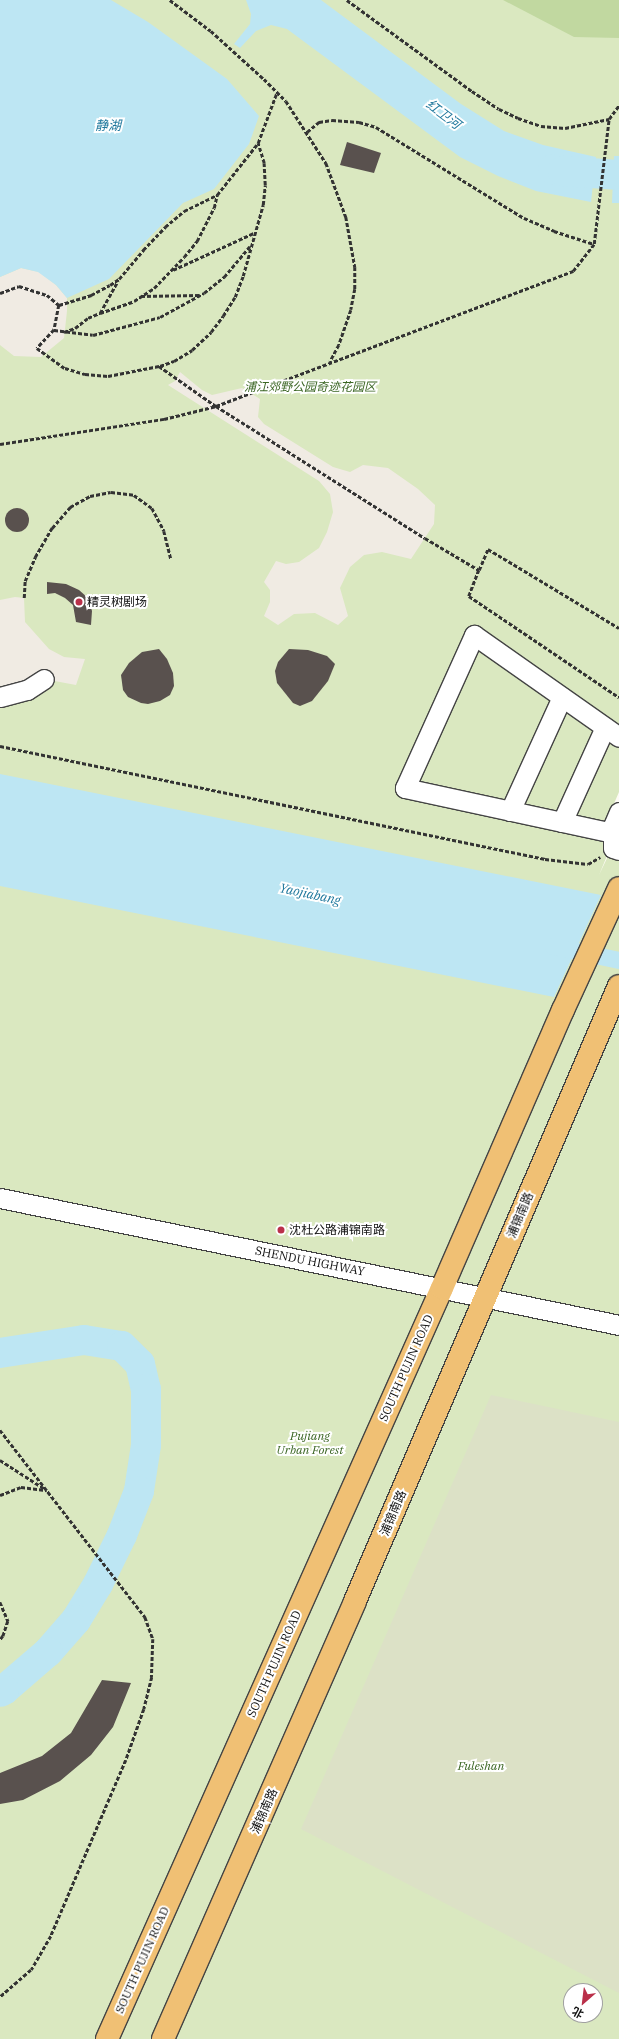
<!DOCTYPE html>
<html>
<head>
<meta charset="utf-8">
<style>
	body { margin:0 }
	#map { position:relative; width:619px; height:2039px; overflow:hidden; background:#fefbf5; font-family:"IBM Plex Serif","Noto Sans SC",serif }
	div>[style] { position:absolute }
	.green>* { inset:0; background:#dae8c0 }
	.forest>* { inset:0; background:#c1d8a0 }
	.cemetery>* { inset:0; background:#dce1c6 }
	.plaza>* { inset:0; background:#f0ebe3 }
	.water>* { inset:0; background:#bde6f3 }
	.canal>* { height:17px; margin:-8.5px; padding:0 8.5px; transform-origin:8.5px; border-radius:8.5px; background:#bde6f3 }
	.river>* { height:30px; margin:-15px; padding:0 15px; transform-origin:15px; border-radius:15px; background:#bde6f3 }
	.building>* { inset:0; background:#59514e }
	.round { border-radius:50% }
	.path>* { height:2.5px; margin-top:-1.25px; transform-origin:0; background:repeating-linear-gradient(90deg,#333 0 4px,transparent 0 6px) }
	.roads { filter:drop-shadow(1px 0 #444) drop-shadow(-1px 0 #444) drop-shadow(0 1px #444) drop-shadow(0 -1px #444) }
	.minor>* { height:19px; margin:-9.5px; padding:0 9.5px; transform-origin:9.5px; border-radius:9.5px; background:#fff }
	.major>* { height:22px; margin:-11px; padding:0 11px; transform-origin:11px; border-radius:11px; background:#f0c074 }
	.dots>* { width:11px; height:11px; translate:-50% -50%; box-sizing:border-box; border:2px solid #fff; border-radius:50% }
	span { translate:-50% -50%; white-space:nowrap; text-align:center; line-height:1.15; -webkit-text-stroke:4px #fff; paint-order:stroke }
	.park-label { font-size:12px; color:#3b6624; font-style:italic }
	.poi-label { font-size:12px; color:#111 }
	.left { translate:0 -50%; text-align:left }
	.street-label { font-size:12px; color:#111 }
	.water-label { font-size:13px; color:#20789d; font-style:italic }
	.north { position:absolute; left:563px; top:1983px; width:40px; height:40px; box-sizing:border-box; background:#fff; border:1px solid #a0a0a0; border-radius:50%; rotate:208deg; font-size:11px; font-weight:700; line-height:16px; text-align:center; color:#111 }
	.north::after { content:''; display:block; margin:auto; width:14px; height:18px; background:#ba304a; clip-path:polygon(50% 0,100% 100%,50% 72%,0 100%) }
</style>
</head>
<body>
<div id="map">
	<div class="green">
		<div style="clip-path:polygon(evenodd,0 0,619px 0,619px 792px,600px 836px,609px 851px,599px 875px,619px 833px,619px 2039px,0 2039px,0 0,571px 1991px,595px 1991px,595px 2015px,571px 2015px,571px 1991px)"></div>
	</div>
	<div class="forest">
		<div style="clip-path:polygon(503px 0,619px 0,619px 38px,574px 37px)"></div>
	</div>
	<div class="cemetery">
		<div style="clip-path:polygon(491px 1395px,619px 1422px,619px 1993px,301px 1829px)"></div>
	</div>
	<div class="plaza">
		<div style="clip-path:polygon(21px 268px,39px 272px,56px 285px,67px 298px,67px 311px,64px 338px,41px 357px,14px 356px,0 345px,0 277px)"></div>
		<div style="clip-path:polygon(180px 372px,202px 390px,212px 395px,242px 388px,260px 399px,258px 417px,264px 424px,333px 467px,350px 472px,363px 465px,388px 468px,418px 489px,435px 505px,434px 524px,411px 559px,382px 552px,364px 555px,350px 567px,340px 588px,348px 616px,338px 625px,315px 613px,294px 614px,278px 625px,264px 616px,270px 602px,270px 590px,264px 582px,276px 561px,286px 564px,299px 562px,319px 548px,327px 532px,333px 512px,330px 494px,319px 481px,168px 385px,175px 381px)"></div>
		<div style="clip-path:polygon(15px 597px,24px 598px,25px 622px,49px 649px,64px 657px,85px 659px,76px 685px,44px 679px,23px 684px,0 686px,0 600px)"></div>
	</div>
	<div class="water">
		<div style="clip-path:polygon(0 0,111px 0,148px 22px,227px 79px,259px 116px,249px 144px,214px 189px,183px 203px,109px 279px,67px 298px,56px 285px,38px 272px,21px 268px,0 277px)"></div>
		<div style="clip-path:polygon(246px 0,321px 0,461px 104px,504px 131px,543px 145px,596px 157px,591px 202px,536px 191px,498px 176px,460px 157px,287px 29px,271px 25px,256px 31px,240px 48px,234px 44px,250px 24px,251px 14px)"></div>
		<div style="clip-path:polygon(614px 156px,619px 156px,619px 203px,612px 203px)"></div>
		<div style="clip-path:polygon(0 774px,601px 895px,554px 997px,0 886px)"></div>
	</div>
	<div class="canal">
		<div style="left:553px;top:946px;width:67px;rotate:12deg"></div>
	</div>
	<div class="river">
		<div style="left:553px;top:169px;width:10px;rotate:11deg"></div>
		<div style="left:563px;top:171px;width:56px;rotate:4.1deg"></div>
		<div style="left:0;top:1353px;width:85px;rotate:-8.8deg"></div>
		<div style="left:84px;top:1340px;width:38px;rotate:9deg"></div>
		<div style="left:122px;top:1346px;width:25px;rotate:45deg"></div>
		<div style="left:140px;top:1364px;width:26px;rotate:77deg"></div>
		<div style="left:146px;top:1389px;width:56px;rotate:90deg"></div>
		<div style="left:146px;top:1445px;width:47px;rotate:98.7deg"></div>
		<div style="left:139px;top:1491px;width:47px;rotate:111.1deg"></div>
		<div style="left:122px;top:1535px;width:55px;rotate:116.1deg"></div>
		<div style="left:98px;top:1584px;width:42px;rotate:121.4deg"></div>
		<div style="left:76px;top:1620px;width:43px;rotate:131.2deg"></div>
		<div style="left:48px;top:1652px;width:58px;rotate:139.2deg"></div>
		<div style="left:4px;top:1690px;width:4px;rotate:153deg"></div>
	</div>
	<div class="building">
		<div style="clip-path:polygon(347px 142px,381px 153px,374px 173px,340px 165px)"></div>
		<div class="round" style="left:5px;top:508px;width:24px;height:24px"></div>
		<div style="clip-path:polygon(47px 582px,66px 584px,79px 590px,88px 598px,92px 611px,91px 625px,76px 622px,73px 605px,65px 598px,55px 593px,47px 594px)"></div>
		<div style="clip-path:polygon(159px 649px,167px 659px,173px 673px,174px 686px,170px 695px,160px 701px,148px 704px,141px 703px,128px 697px,123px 690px,121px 675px,129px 663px,142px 652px)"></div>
		<div style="clip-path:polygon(289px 649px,308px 650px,327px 656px,335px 664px,328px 681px,312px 701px,300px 706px,293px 703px,277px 683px,275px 671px,278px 662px)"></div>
		<div style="clip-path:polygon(102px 1680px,131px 1683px,113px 1727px,91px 1755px,60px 1781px,23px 1800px,0 1804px,0 1773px,42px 1756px,71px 1733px)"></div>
	</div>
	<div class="path">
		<div style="left:170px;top:0;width:51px;rotate:37.1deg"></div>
		<div style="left:211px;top:31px;width:72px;rotate:42.2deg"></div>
		<div style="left:264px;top:79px;width:31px;rotate:45deg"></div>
		<div style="left:286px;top:101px;width:74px;rotate:57.2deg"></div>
		<div style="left:326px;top:163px;width:58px;rotate:69.7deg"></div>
		<div style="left:346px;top:217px;width:51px;rotate:79.8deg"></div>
		<div style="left:355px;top:267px;width:22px;rotate:90deg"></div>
		<div style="left:355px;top:289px;width:21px;rotate:101deg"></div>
		<div style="left:351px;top:310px;width:37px;rotate:109deg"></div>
		<div style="left:339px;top:345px;width:19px;rotate:118deg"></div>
		<div style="left:347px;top:0;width:155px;rotate:36.1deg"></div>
		<div style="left:472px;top:91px;width:32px;rotate:34deg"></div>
		<div style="left:499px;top:109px;width:21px;rotate:25deg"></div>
		<div style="left:518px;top:118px;width:24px;rotate:19deg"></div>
		<div style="left:541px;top:126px;width:24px;rotate:5deg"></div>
		<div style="left:565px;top:128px;width:45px;rotate:-11.6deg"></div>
		<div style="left:307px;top:132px;width:16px;rotate:-40deg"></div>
		<div style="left:319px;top:122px;width:13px;rotate:-9deg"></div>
		<div style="left:332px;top:120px;width:27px;rotate:4deg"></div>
		<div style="left:359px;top:122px;width:18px;rotate:16deg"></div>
		<div style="left:376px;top:127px;width:174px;rotate:31.6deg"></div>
		<div style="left:524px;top:218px;width:33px;rotate:23deg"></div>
		<div style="left:554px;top:231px;width:42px;rotate:18deg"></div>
		<div style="left:173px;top:270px;width:89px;rotate:-24.6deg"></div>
		<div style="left:0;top:293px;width:20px;rotate:-20deg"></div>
		<div style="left:19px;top:286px;width:29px;rotate:18deg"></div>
		<div style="left:47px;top:295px;width:16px;rotate:40deg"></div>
		<div style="left:59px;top:305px;width:25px;rotate:101deg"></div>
		<div style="left:54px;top:330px;width:25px;rotate:133deg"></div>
		<div style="left:37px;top:348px;width:34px;rotate:36deg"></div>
		<div style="left:65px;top:368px;width:21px;rotate:17deg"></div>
		<div style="left:85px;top:374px;width:23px;rotate:5deg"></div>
		<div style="left:108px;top:376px;width:52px;rotate:-11.1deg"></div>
		<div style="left:159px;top:366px;width:70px;rotate:35.1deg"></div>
		<div style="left:216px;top:406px;width:247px;rotate:32.3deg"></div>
		<div style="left:425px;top:538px;width:63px;rotate:30.7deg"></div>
		<div style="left:479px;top:570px;width:28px;rotate:111deg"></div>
		<div style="left:469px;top:596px;width:181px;rotate:34deg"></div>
		<div style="left:141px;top:296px;width:59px;rotate:-1deg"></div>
		<div style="left:59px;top:305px;width:34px;rotate:-17deg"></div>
		<div style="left:91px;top:295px;width:21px;rotate:-28deg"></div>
		<div style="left:110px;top:285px;width:11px;rotate:-34deg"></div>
		<div style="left:119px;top:279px;width:38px;rotate:-50deg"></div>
		<div style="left:143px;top:250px;width:32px;rotate:-46deg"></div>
		<div style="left:165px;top:227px;width:25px;rotate:-40deg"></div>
		<div style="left:184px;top:211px;width:37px;rotate:-26deg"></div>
		<div style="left:100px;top:313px;width:37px;rotate:-61deg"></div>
		<div style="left:54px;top:330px;width:39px;rotate:7deg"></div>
		<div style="left:93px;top:335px;width:69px;rotate:-15deg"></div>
		<div style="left:160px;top:317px;width:50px;rotate:-28.6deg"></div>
		<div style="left:204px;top:293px;width:26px;rotate:-39deg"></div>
		<div style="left:224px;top:277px;width:40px;rotate:-50deg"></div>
		<div style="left:64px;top:332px;width:12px;rotate:-20deg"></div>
		<div style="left:75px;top:328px;width:16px;rotate:-38deg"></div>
		<div style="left:88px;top:318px;width:13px;rotate:-23deg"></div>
		<div style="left:100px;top:313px;width:36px;rotate:-19deg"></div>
		<div style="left:134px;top:301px;width:24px;rotate:-33deg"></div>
		<div style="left:154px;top:288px;width:43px;rotate:-45.9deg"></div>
		<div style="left:184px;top:257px;width:21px;rotate:-51deg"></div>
		<div style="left:197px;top:241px;width:37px;rotate:-63deg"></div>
		<div style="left:214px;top:208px;width:13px;rotate:-77deg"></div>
		<div style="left:217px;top:195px;width:66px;rotate:-51.7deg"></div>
		<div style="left:258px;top:143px;width:54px;rotate:-69.6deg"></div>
		<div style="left:160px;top:366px;width:15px;rotate:-20deg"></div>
		<div style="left:174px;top:361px;width:21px;rotate:-31deg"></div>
		<div style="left:192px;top:350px;width:26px;rotate:-43deg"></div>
		<div style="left:211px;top:332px;width:20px;rotate:-53deg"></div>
		<div style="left:223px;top:316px;width:22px;rotate:-58deg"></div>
		<div style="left:235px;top:297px;width:22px;rotate:-69deg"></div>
		<div style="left:243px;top:276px;width:74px;rotate:-74.3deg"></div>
		<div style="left:263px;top:205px;width:20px;rotate:-84deg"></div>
		<div style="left:265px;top:185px;width:22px;rotate:-93deg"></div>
		<div style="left:264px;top:163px;width:21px;rotate:-107deg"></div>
		<div style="left:0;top:444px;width:166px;rotate:-8.7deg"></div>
		<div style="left:164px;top:419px;width:54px;rotate:-14deg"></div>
		<div style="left:216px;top:406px;width:382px;rotate:-20.7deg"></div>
		<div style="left:573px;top:271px;width:34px;rotate:-52deg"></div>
		<div style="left:594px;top:244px;width:126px;rotate:-83.2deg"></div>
		<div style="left:609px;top:119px;width:17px;rotate:-54deg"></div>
		<div style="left:479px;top:570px;width:23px;rotate:-67deg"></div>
		<div style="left:488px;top:549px;width:153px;rotate:31.1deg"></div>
		<div style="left:24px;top:598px;width:17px;rotate:-87deg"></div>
		<div style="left:25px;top:581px;width:26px;rotate:-67deg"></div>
		<div style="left:35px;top:557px;width:34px;rotate:-60deg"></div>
		<div style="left:52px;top:528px;width:28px;rotate:-49deg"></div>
		<div style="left:70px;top:507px;width:23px;rotate:-29deg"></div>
		<div style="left:90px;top:496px;width:21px;rotate:-11deg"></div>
		<div style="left:111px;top:492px;width:23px;rotate:7deg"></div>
		<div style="left:134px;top:495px;width:22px;rotate:36deg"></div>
		<div style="left:152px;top:508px;width:26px;rotate:62deg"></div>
		<div style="left:164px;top:531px;width:29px;rotate:76deg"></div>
		<div style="left:0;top:746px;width:557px;rotate:11.71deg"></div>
		<div style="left:545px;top:859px;width:43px;rotate:6.6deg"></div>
		<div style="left:588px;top:864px;width:14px;rotate:-30deg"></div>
		<div style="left:0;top:1430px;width:237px;rotate:52.2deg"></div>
		<div style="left:145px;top:1617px;width:23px;rotate:70deg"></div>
		<div style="left:153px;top:1639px;width:38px;rotate:92deg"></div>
		<div style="left:152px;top:1677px;width:33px;rotate:104deg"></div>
		<div style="left:144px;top:1709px;width:54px;rotate:109.4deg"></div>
		<div style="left:126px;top:1760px;width:191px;rotate:113.1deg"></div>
		<div style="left:51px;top:1936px;width:39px;rotate:120deg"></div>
		<div style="left:31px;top:1970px;width:41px;rotate:138.9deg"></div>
		<div style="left:0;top:1460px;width:54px;rotate:32.8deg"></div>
		<div style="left:0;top:1495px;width:22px;rotate:-21deg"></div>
		<div style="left:21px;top:1487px;width:26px;rotate:7deg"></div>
		<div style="left:0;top:1602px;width:21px;rotate:67deg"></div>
		<div style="left:8px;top:1621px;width:16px;rotate:108deg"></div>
		<div style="left:3px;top:1636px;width:5px;rotate:127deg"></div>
	</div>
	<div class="roads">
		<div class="minor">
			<div style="left:0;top:697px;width:28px;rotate:-15deg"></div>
			<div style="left:27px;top:690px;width:20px;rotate:-33deg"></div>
			<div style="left:510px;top:811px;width:125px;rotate:-65.5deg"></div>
			<div style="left:619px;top:812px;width:15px;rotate:113deg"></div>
			<div style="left:613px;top:826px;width:22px;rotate:90deg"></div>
			<div style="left:613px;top:848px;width:6px;rotate:18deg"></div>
			<div style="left:562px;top:822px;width:104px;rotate:-65.6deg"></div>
			<div style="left:613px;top:833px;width:213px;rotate:-167.8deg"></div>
			<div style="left:405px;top:788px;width:168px;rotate:-65.7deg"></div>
			<div style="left:474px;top:635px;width:177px;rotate:35.1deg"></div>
			<div style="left:0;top:1198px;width:632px;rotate:11.59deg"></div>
		</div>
		<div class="major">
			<div style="left:107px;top:2039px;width:822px;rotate:-65.96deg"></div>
			<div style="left:442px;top:1288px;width:303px;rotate:-66.5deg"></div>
			<div style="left:563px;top:1010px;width:134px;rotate:-65.3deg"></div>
			<div style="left:163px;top:2039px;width:478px;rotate:-66.3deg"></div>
			<div style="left:355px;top:1601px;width:669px;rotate:-66.77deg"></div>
		</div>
	</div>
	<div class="dots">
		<div style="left:79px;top:602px;background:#ba304a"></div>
		<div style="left:281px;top:1230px;background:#ba304a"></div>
	</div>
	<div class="park-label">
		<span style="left:310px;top:387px">浦江郊野公园奇迹花园区</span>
		<span style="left:310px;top:1443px">Pujiang<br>Urban Forest</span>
		<span style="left:481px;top:1766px">Fuleshan</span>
	</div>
	<div class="poi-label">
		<span class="left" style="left:87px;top:602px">精灵树剧场</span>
		<span class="left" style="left:289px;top:1230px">沈杜公路浦锦南路</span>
	</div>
	<div class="street-label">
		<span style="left:520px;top:1215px;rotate:-67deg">浦锦南路</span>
		<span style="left:310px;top:1261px;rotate:11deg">SHENDU HIGHWAY</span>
		<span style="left:406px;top:1368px;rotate:-66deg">SOUTH PUJIN ROAD</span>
		<span style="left:393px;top:1513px;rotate:-67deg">浦锦南路</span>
		<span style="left:274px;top:1664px;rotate:-66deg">SOUTH PUJIN ROAD</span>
		<span style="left:264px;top:1811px;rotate:-66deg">浦锦南路</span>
		<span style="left:142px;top:1960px;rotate:-66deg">SOUTH PUJIN ROAD</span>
	</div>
	<div class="water-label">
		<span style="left:443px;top:115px;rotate:37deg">红卫河</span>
		<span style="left:108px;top:126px">静湖</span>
		<span style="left:310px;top:895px;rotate:12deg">Yaojiabang</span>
	</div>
	<div class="north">北</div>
</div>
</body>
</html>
